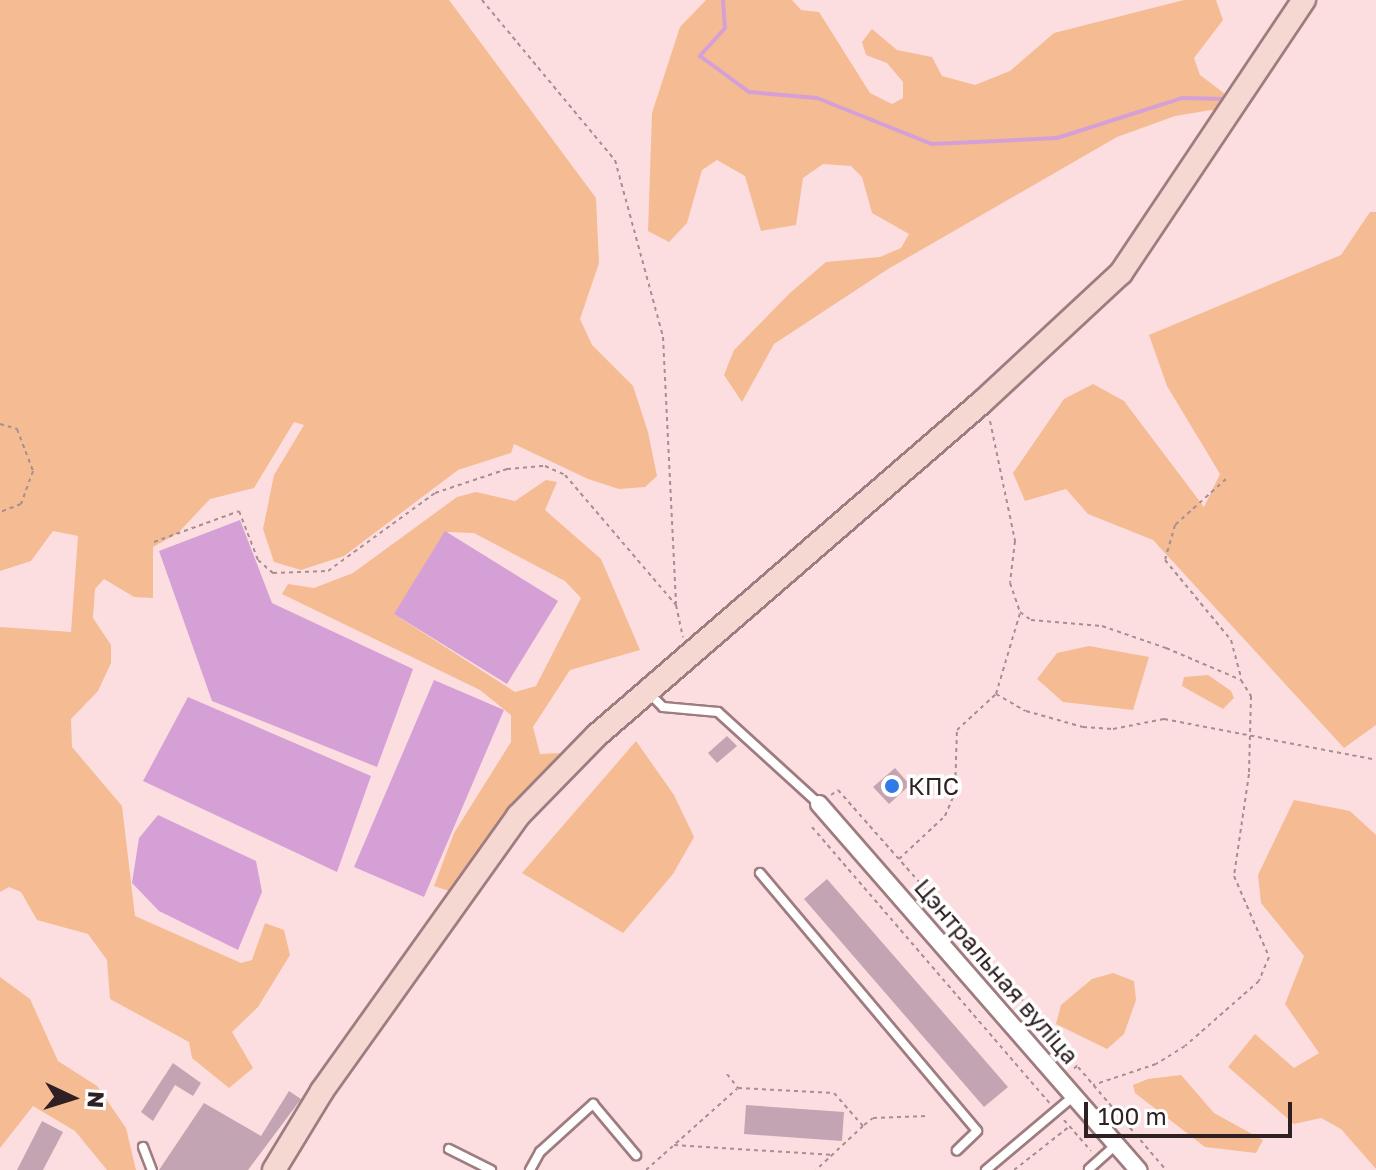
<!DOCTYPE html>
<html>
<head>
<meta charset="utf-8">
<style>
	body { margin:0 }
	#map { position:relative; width:1376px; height:1170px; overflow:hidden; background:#fcdee1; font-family:"Golos Text",sans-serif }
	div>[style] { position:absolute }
	.green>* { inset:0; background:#f5bb92 }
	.water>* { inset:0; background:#d5a0d6 }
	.stream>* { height:4px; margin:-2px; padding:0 2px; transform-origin:2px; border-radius:2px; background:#d5a0d6 }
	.building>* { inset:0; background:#c3a4b2 }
	.path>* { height:2px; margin-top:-1px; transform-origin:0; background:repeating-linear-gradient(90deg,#a68e91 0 4px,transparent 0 8px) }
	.roads { filter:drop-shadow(2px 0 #9e7c80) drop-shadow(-2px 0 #9e7c80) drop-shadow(0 2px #9e7c80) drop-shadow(0 -2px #9e7c80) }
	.lane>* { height:8px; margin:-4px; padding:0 4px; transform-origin:4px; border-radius:4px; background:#fff }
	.street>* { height:16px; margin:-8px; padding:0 8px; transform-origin:8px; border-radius:8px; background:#fff }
	.secondary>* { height:22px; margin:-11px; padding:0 11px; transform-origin:11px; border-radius:11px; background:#f5d8d2 }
	.dots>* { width:22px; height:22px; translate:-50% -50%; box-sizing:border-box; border:4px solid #fff; border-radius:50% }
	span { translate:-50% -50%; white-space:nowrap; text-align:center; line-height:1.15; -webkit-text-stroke:7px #fff; paint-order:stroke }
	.poi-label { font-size:24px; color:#2f2123 }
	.left { translate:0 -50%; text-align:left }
	.street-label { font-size:24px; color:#2f2123 }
	.north { position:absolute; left:32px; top:1058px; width:80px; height:80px; -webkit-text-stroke:6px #fff; paint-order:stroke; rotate:94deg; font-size:22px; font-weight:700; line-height:32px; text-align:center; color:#2f2123 }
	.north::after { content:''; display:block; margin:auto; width:28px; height:36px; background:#2f2123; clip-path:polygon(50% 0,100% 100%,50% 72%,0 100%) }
	.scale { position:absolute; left:1084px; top:1102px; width:208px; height:36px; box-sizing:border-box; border:4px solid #2f2123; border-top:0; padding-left:10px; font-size:24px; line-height:28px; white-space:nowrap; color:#2f2123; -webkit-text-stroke:6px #fff; paint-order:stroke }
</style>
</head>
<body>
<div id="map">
	<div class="green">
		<div style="clip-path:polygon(0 0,449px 0,596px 198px,599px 263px,580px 319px,592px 345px,633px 386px,648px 432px,657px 476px,645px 487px,619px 489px,588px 479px,514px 444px,511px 453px,458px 470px,344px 556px,301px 570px,274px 562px,263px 529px,274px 475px,304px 425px,294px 422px,254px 488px,210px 499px,178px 533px,153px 547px,153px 598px,134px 597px,104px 579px,95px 589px,93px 618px,111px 645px,111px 663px,98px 691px,71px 719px,72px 747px,122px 806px,135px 916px,241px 963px,252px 960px,265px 923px,284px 930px,290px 955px,258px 1007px,232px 1032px,253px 1068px,229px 1088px,192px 1058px,189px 1042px,110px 999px,107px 960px,88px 934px,37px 920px,21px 892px,9px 887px,0 892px,0 627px,71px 632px,78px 536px,53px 531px,31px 561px,0 571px)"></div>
		<div style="clip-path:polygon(792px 0,801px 10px,819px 12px,870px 93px,892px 104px,903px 98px,903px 82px,887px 63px,866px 55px,862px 42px,872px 29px,897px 50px,932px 57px,942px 76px,975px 85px,1010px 71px,1054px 33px,1184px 0,1216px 0,1223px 20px,1194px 58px,1200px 75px,1233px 100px,1224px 114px,1211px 110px,1175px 116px,1117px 137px,888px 269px,774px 344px,742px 402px,724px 375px,734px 350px,790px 293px,826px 262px,880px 257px,901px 248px,909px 234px,872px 213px,862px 177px,851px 166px,823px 164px,803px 178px,796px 225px,761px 231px,745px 176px,717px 160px,702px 170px,687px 223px,669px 242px,648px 231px,652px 113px,680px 27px,706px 0)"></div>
		<div style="clip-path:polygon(1370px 212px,1376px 212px,1376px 725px,1344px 748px,1153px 540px,1088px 514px,1066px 489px,1025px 501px,1013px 473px,1064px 399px,1093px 384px,1124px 401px,1204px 507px,1220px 474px,1167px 386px,1149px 335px,1341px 255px)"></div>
		<div style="clip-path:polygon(evenodd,546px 480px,557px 482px,545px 510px,601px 559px,640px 650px,570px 670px,533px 727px,540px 754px,561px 753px,449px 891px,434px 886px,454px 833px,511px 742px,511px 715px,480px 690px,282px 594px,288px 584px,314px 588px,353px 573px,457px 497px,476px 492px,515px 501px,546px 480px,448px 532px,474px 533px,565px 581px,581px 598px,536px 686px,515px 692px,394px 614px,448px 532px)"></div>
		<div style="clip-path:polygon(1089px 646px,1149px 657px,1133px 710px,1063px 702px,1037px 679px,1057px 653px)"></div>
		<div style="clip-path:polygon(1208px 675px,1231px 691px,1234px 698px,1223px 709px,1182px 686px,1184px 677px)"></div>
		<div style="clip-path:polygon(636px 741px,674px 795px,694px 837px,673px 874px,623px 933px,522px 873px)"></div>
		<div style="clip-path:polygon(1294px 800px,1350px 811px,1376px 835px,1376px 1169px,1341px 1129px,1321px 1118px,1294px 1124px,1228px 1067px,1255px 1034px,1294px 1068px,1319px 1053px,1285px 1004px,1304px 956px,1261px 903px,1258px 875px)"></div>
		<div style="clip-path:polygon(1113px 973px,1134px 981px,1136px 1000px,1124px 1034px,1107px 1049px,1056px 1024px,1061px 1005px,1092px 979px)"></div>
		<div style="clip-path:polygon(0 977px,30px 999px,58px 1061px,97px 1086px,126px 1128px,136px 1170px,107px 1170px,75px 1131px,33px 1106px,0 1148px)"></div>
		<div style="clip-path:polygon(1181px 1075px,1214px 1113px,1263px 1140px,1256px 1153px,1205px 1147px,1135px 1093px,1133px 1085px,1148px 1079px)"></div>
	</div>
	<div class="water">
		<div style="clip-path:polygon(240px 520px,272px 603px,413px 669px,377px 767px,212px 701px,159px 551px)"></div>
		<div style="clip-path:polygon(445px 531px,558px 601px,507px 684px,394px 614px)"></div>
		<div style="clip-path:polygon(434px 680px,504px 710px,424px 897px,354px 867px)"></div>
		<div style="clip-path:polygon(188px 697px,371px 776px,337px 872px,143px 781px)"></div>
		<div style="clip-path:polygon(158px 815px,256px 861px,262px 892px,238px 950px,159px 911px,132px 883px,139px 838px)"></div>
	</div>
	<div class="stream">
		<div style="left:723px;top:0;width:28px;rotate:86deg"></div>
		<div style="left:725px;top:28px;width:38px;rotate:132deg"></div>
		<div style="left:700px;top:56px;width:61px;rotate:36.3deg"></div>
		<div style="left:749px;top:92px;width:68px;rotate:5deg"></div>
		<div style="left:817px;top:98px;width:124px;rotate:21.8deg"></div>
		<div style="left:932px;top:144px;width:125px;rotate:-2.7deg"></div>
		<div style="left:1057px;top:138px;width:131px;rotate:-17.7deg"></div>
		<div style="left:1182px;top:98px;width:44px;rotate:1.3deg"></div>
	</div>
	<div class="building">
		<div style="clip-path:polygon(727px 736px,737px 746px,717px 763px,708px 753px)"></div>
		<div style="clip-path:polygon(895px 768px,910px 785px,889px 804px,873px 787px)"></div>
		<div style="clip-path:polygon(827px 879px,1008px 1087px,984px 1107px,804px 899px)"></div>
		<div style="clip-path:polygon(173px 1063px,201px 1083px,193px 1096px,175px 1085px,153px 1121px,141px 1112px)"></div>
		<div style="clip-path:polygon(289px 1091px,301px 1099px,248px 1170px,159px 1170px,204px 1103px,261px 1136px)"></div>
		<div style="clip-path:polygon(746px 1105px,844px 1112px,842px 1141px,744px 1134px)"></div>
		<div style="clip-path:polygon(42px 1121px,63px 1132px,43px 1170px,17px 1170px)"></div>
	</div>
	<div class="path">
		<div style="left:482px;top:0;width:208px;rotate:50.3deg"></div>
		<div style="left:615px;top:160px;width:183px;rotate:74.8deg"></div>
		<div style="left:663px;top:337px;width:267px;rotate:87.2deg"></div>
		<div style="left:990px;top:421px;width:123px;rotate:78.2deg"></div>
		<div style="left:1015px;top:541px;width:42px;rotate:96.8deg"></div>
		<div style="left:1010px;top:583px;width:31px;rotate:71deg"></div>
		<div style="left:1020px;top:612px;width:14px;rotate:36deg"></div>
		<div style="left:1031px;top:620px;width:71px;rotate:4.8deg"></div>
		<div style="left:1102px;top:626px;width:68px;rotate:19deg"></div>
		<div style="left:1166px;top:648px;width:82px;rotate:23.1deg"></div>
		<div style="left:1241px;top:680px;width:19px;rotate:58deg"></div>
		<div style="left:1251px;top:696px;width:78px;rotate:91.5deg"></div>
		<div style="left:1249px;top:774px;width:103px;rotate:98.4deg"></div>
		<div style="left:1234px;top:876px;width:88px;rotate:66.6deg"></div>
		<div style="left:1269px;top:957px;width:26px;rotate:113deg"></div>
		<div style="left:1259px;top:981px;width:98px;rotate:138.7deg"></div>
		<div style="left:1185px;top:1046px;width:34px;rotate:148deg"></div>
		<div style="left:1156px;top:1064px;width:66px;rotate:161.6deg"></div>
		<div style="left:0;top:424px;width:18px;rotate:16deg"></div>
		<div style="left:17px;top:429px;width:45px;rotate:69.1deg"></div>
		<div style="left:33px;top:471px;width:35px;rotate:110deg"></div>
		<div style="left:21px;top:504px;width:22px;rotate:159deg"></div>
		<div style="left:1226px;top:479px;width:69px;rotate:138deg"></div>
		<div style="left:1175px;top:525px;width:36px;rotate:106deg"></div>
		<div style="left:1165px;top:560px;width:104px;rotate:50.5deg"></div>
		<div style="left:1231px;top:640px;width:39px;rotate:75deg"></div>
		<div style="left:154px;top:542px;width:90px;rotate:-20deg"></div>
		<div style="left:239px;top:511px;width:53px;rotate:68.8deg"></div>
		<div style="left:258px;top:560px;width:20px;rotate:41deg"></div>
		<div style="left:273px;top:573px;width:55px;rotate:-2.1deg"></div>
		<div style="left:328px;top:571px;width:132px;rotate:-36.1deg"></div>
		<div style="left:435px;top:493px;width:76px;rotate:-18.4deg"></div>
		<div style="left:507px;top:469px;width:38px;rotate:-5deg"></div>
		<div style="left:545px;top:466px;width:22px;rotate:24deg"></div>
		<div style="left:565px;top:475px;width:171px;rotate:49.5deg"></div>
		<div style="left:676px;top:605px;width:33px;rotate:78deg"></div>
		<div style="left:996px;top:694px;width:34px;rotate:30deg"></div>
		<div style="left:1026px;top:711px;width:59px;rotate:15.7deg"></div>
		<div style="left:1083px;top:727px;width:30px;rotate:4deg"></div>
		<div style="left:1113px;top:729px;width:52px;rotate:-11.1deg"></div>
		<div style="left:1164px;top:719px;width:216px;rotate:10.9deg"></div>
		<div style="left:831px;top:795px;width:9px;rotate:-36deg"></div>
		<div style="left:838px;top:790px;width:260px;rotate:48.6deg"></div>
		<div style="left:1010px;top:985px;width:105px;rotate:50.4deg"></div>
		<div style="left:1077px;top:1066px;width:8px;rotate:140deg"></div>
		<div style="left:812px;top:827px;width:364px;rotate:49.3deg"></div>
		<div style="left:899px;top:859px;width:63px;rotate:-43.1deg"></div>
		<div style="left:945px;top:816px;width:26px;rotate:-67deg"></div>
		<div style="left:955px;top:792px;width:62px;rotate:-88.2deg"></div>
		<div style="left:957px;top:730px;width:53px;rotate:-42.7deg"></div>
		<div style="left:996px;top:694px;width:84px;rotate:-73.5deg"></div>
		<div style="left:1078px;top:1067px;width:135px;rotate:49.5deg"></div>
		<div style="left:727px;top:1074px;width:18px;rotate:52deg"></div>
		<div style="left:738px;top:1088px;width:96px;rotate:3deg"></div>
		<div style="left:834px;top:1093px;width:44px;rotate:48.7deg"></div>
		<div style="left:863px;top:1126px;width:64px;rotate:136.9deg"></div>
		<div style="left:1064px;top:1120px;width:41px;rotate:48.9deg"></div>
		<div style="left:864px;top:1125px;width:11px;rotate:-38deg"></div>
		<div style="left:873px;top:1118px;width:54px;rotate:-2.1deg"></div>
		<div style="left:674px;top:1145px;width:157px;rotate:3.6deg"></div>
		<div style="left:646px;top:1170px;width:122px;rotate:-41.7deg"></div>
		<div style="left:1014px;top:1170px;width:71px;rotate:-38.2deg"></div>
	</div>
	<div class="roads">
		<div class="lane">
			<div style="left:650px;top:694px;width:18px;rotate:45deg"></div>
			<div style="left:663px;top:707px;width:55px;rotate:5.2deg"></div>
			<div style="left:718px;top:712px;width:137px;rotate:42.3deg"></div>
			<div style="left:760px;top:873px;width:337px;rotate:49.9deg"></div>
			<div style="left:977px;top:1131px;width:28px;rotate:136deg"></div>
			<div style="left:143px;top:1147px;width:25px;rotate:69deg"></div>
			<div style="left:449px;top:1149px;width:47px;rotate:26.6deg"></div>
			<div style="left:1089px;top:1169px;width:36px;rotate:-42deg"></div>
			<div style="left:530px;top:1170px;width:21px;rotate:-61deg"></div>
			<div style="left:540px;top:1152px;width:72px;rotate:-42.2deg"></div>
			<div style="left:593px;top:1104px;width:67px;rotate:49.9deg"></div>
			<div style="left:986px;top:1170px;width:115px;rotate:-40.1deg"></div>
		</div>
		<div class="street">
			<div style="left:819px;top:804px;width:486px;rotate:48.9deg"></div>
		</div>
		<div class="secondary">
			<div style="left:274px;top:1170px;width:92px;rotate:-58.7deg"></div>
			<div style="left:322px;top:1091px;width:338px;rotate:-54.5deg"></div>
			<div style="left:518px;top:816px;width:112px;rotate:-45.7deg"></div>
			<div style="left:596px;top:736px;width:509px;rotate:-40.86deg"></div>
			<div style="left:981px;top:403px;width:191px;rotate:-42.9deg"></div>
			<div style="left:1121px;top:273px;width:329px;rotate:-56.2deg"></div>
		</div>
	</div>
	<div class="dots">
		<div style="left:892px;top:786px;background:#307be8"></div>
	</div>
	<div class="poi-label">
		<span class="left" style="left:908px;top:786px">КПС</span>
	</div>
	<div class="street-label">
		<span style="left:997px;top:971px;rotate:49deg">Цэнтральная вуліца</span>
	</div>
	<div class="north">N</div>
	<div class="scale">100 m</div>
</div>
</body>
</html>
